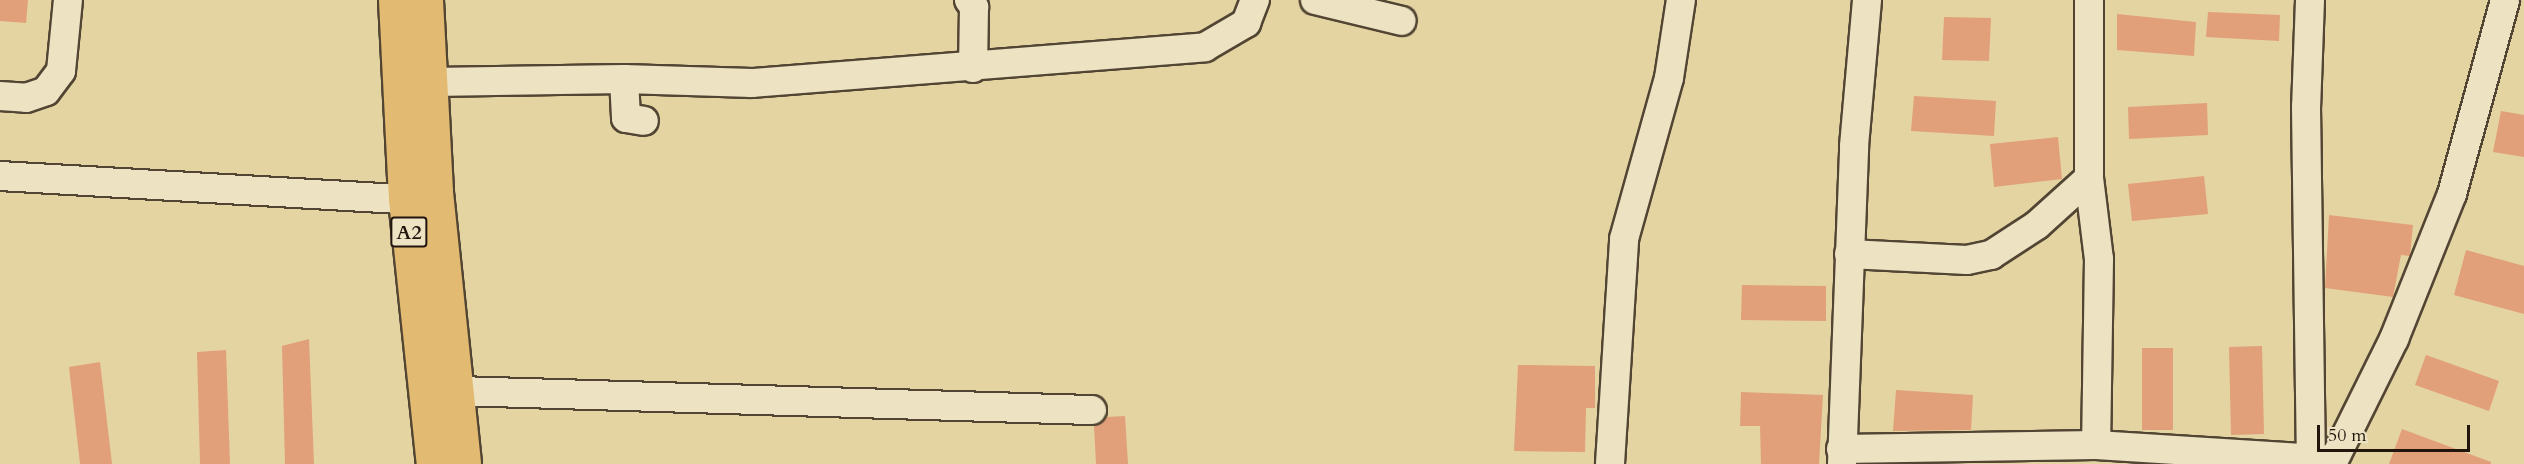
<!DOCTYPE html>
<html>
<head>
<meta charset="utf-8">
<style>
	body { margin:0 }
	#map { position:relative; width:2524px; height:464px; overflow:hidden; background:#e4d4a2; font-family:Cardo,serif }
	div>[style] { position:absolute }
	.building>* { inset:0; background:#e1a079 }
	.roads { filter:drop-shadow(2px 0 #524533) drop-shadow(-2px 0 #524533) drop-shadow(0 2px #524533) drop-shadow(0 -2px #524533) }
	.minor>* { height:28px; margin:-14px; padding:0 14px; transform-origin:14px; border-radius:14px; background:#ede3c3 }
	.highway>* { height:33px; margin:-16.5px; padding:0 16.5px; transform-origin:16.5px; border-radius:16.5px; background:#e2ba71 }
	span { translate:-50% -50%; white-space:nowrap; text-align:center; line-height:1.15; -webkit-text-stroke:4.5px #ede3c3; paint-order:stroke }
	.shield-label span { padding:2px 4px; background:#ede3c3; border:2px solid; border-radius:4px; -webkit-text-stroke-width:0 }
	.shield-label { font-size:20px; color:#21150e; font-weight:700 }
	.scale { position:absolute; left:2317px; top:425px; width:153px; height:27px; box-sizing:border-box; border:3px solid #21150e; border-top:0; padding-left:8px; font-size:18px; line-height:21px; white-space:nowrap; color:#21150e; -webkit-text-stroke:4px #ede3c3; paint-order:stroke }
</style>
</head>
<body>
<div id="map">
	<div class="building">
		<div style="clip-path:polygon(0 0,28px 0,26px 23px,0 21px)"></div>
		<div style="clip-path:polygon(2208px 12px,2280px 15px,2279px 41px,2206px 37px)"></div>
		<div style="clip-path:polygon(2117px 14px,2196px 22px,2194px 56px,2117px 50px)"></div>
		<div style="clip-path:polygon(1944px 17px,1991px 18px,1989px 61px,1942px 60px)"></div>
		<div style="clip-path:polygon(1914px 96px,1996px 101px,1994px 136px,1911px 131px)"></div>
		<div style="clip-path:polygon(2207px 103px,2208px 135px,2129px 139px,2128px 107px)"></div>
		<div style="clip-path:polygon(2501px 111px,2524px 115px,2524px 157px,2493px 152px)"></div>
		<div style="clip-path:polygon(2058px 137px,2062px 179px,1994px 187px,1990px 144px)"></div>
		<div style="clip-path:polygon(2204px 176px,2208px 214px,2132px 221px,2128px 184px)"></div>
		<div style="clip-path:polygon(2329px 215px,2413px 225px,2410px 256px,2401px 255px,2393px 297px,2325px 288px)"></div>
		<div style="clip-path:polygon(2466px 250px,2524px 266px,2524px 314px,2454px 295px)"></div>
		<div style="clip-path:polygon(1742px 285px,1826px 286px,1826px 321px,1741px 320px)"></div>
		<div style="clip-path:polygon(309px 339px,314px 464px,285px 464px,282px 346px)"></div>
		<div style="clip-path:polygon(2262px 346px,2264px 434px,2231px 435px,2229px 347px)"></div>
		<div style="clip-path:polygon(2142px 348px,2173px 348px,2173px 430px,2142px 430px)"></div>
		<div style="clip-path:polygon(226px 350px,230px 464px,200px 464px,197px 352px)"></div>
		<div style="clip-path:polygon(2426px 355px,2499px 381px,2489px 411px,2415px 385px)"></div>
		<div style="clip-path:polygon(100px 362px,112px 464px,80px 464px,69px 367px)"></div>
		<div style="clip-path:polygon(1518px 365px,1595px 366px,1595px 408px,1586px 408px,1585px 452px,1514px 451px)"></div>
		<div style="clip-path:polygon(1896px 390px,1973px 395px,1971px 430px,1893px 431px)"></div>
		<div style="clip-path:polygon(1741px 392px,1823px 395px,1819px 464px,1761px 464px,1760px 426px,1740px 426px)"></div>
		<div style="clip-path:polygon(1125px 416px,1128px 464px,1096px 464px,1094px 426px,1107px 417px)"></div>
		<div style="clip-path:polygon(2402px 429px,2491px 462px,2491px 464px,2389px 464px)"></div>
	</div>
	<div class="roads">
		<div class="minor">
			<div style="left:969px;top:0;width:9px;rotate:54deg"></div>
			<div style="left:974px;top:7px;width:61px;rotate:90.9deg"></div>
			<div style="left:1315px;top:0;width:89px;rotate:13.6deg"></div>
			<div style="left:2089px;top:0;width:178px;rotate:90deg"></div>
			<div style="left:2089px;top:178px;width:82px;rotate:83deg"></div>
			<div style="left:2099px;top:259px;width:186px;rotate:90.9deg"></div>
			<div style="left:2310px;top:0;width:107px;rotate:92.1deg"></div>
			<div style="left:2306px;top:107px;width:351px;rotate:89.2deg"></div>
			<div style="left:624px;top:79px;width:39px;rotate:87deg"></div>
			<div style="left:626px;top:118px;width:18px;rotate:9deg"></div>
			<div style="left:432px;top:82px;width:192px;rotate:-0.9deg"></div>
			<div style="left:624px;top:79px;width:128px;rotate:1.8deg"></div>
			<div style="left:752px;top:83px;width:454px;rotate:-4.5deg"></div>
			<div style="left:1205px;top:47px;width:48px;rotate:-30.3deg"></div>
			<div style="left:1246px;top:23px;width:25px;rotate:-69deg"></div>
			<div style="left:0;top:96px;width:26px;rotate:4deg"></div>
			<div style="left:26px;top:98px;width:21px;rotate:-19deg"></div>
			<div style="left:46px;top:91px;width:25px;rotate:-53deg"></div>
			<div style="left:61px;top:71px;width:71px;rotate:-84.4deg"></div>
			<div style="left:0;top:176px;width:406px;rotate:3.3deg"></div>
			<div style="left:1849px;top:254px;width:118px;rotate:2.9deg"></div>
			<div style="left:1967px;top:260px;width:25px;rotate:-12deg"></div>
			<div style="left:1991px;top:255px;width:55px;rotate:-33.1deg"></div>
			<div style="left:2037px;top:225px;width:70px;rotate:-42.1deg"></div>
			<div style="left:458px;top:391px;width:634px;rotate:1.72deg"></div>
			<div style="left:1841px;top:449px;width:255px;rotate:-0.9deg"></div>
			<div style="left:2096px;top:445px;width:238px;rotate:3.6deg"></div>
			<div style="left:1610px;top:464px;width:225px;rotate:-86.4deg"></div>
			<div style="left:1624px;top:239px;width:167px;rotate:-74.4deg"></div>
			<div style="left:1669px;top:78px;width:79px;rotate:-81.3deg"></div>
			<div style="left:1842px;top:464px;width:318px;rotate:-87.8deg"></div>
			<div style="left:1854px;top:146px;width:147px;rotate:-84.9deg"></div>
			<div style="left:2332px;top:464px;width:140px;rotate:-63.6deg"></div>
			<div style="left:2394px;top:339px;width:156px;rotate:-68.2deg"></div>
			<div style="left:2452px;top:194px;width:201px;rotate:-74.7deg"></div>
		</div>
		<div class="highway">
			<div style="left:395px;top:0;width:199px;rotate:87.1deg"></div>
			<div style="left:405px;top:199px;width:266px;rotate:84deg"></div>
			<div style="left:426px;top:0;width:192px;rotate:87deg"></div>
			<div style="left:436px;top:192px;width:273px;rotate:84.1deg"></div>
		</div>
	</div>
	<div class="shield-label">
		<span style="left:409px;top:232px">A2</span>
	</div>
	<div class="scale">50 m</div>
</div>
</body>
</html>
